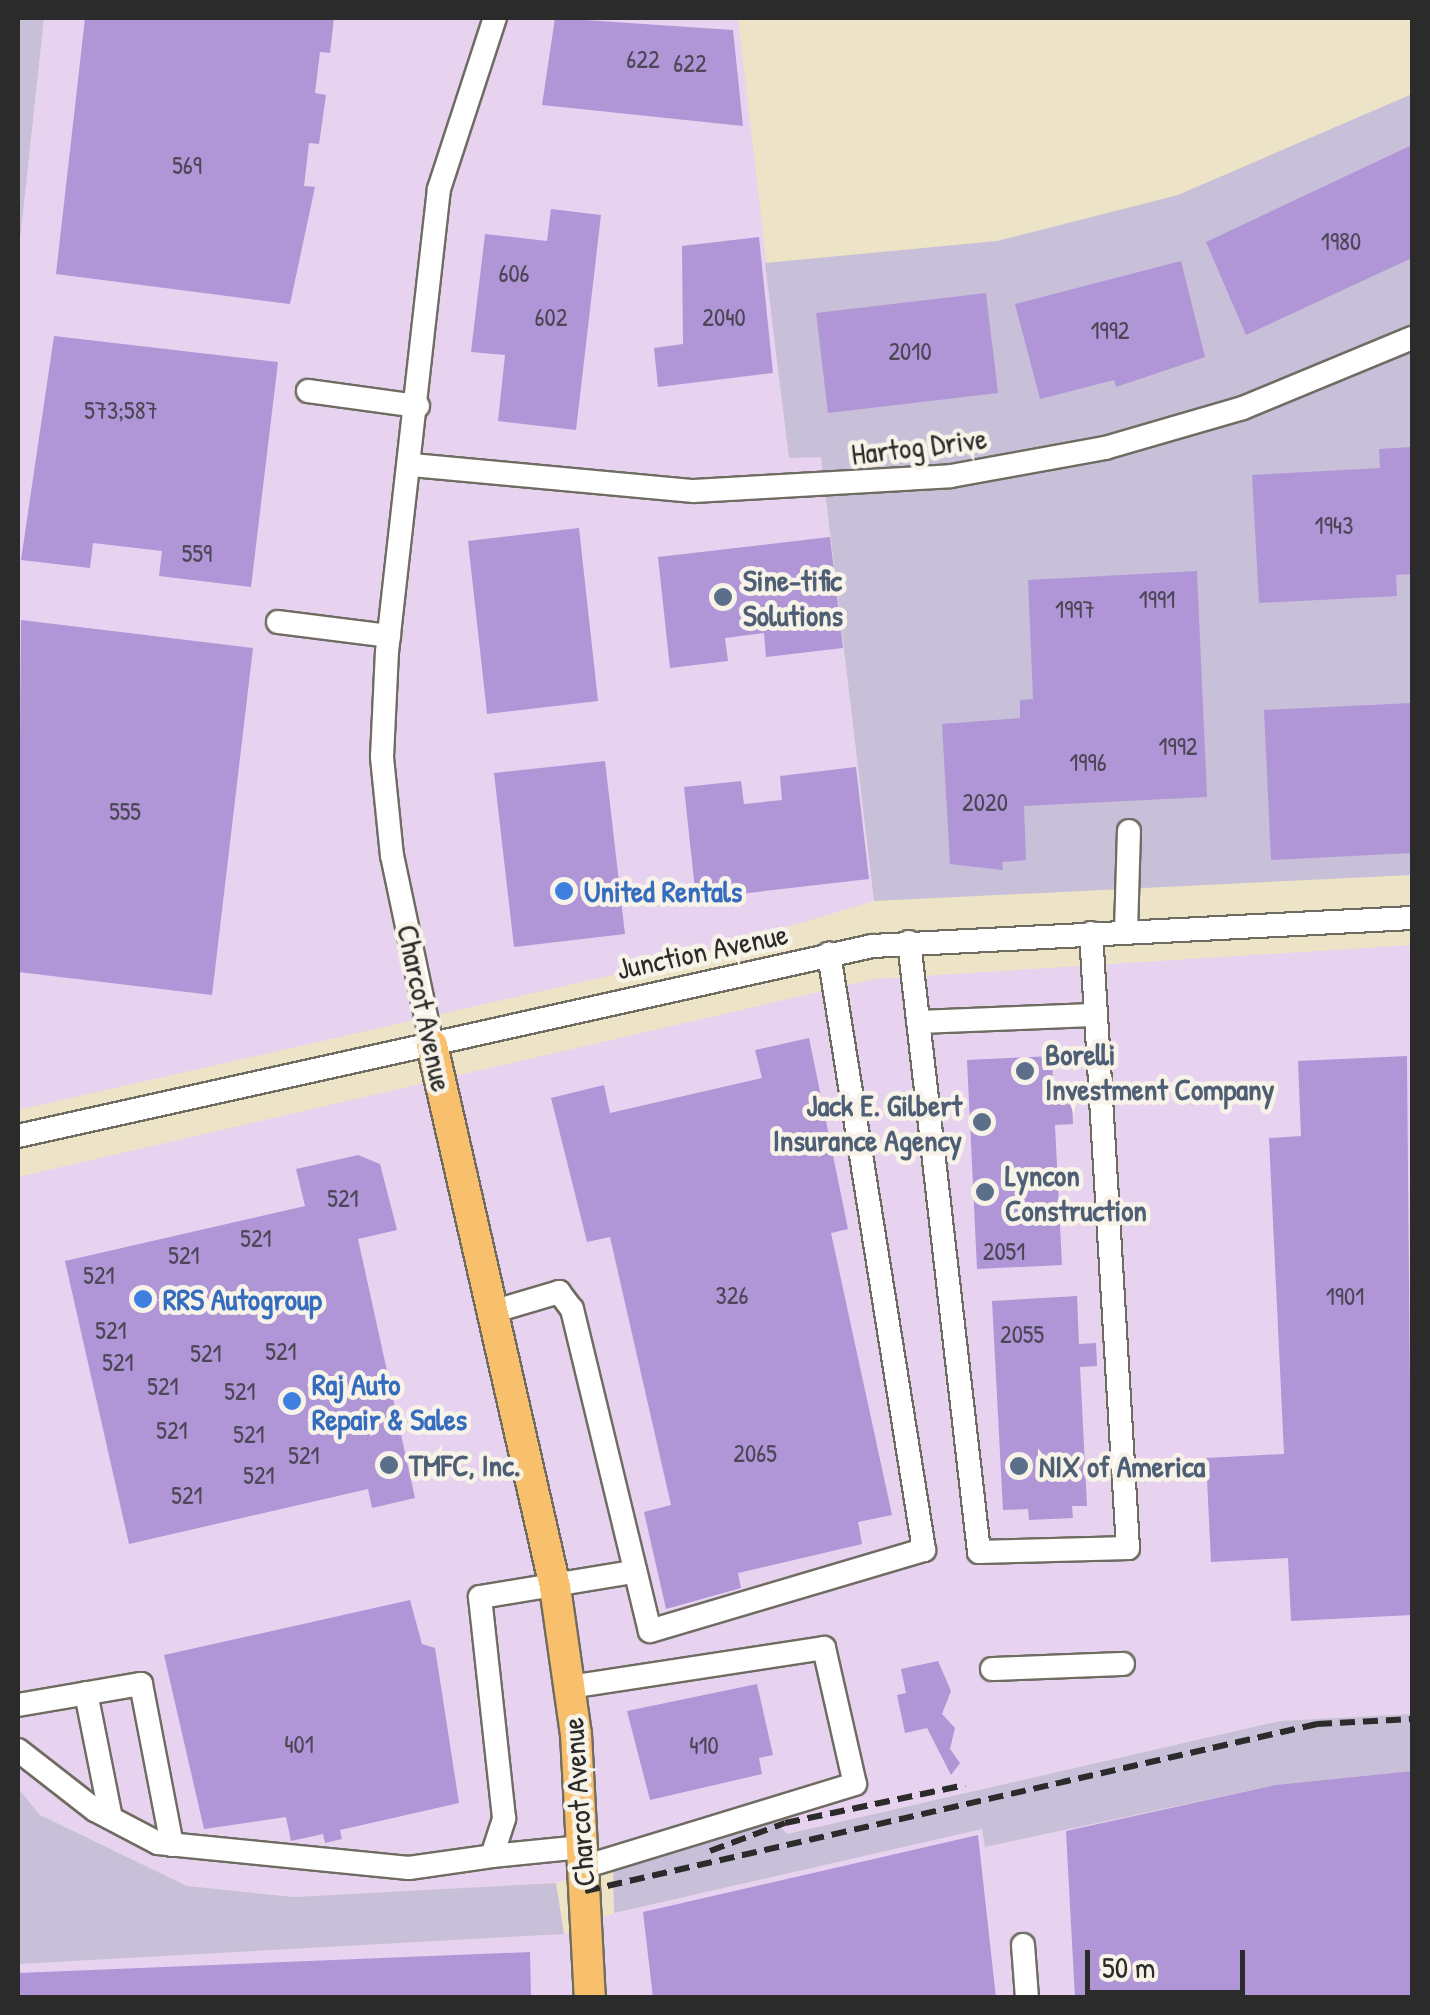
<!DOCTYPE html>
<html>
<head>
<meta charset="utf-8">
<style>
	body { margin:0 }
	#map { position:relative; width:1430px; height:2015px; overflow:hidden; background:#ede4c7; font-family:"Patrick Hand",sans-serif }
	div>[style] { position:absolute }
	.built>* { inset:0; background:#e7d2ef }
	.industrial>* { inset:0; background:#c8bfd8 }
	.building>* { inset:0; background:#b196d7 }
	.roads { filter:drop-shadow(2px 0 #6f6c62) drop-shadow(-2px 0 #6f6c62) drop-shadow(0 2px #6f6c62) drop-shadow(0 -2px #6f6c62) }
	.minor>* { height:22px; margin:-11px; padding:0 11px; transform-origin:11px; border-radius:11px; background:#fff }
	.major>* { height:30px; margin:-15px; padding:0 15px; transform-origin:15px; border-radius:15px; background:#f8bf6c }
	.rail>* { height:6px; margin-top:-3px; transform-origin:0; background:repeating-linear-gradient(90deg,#2b2b2b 0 15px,transparent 0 23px) }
	.dots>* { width:28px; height:28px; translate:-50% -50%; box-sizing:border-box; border:5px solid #f7f3e8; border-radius:50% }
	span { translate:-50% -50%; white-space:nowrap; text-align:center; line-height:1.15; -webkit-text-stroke:9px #f7f3e8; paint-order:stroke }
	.number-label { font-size:25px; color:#4c4656 }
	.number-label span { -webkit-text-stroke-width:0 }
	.street-label { font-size:30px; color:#2b2b2b }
	.service-label { font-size:30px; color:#4e5e75; font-weight:700 }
	.left { translate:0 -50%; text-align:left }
	.right { translate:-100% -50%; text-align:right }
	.shop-label { font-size:30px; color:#366cbe; font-weight:700 }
	.frame { position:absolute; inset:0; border:20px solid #2b2b2b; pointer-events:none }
	.scale { position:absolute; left:1085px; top:1950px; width:160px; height:45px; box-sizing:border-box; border:5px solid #2b2b2b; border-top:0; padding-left:12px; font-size:30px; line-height:35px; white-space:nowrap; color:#2b2b2b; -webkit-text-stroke:8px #f7f3e8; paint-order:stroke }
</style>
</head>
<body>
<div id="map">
	<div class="built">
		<div style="clip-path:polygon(44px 18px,738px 18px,789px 457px,821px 457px,874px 901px,670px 962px,18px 1110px,18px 259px)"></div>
		<div style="clip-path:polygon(1412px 945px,1412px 1714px,1280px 1721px,786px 1834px,772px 1818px,556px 1883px,294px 1897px,187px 1886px,40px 1815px,18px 1788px,18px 1177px,875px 979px)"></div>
		<div style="clip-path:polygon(1412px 1771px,1412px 1997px,18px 1998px,18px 1964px,564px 1934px,614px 1913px,983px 1828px,985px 1847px,1275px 1785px)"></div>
	</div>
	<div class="industrial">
		<div style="clip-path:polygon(18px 18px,44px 18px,18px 259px)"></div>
		<div style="clip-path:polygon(1412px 94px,1412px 875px,874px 901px,821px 457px,789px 458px,765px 263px,997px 241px,1178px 195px)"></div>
		<div style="clip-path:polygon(1412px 1714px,1412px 1771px,1275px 1785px,985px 1847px,982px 1829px,614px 1913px,613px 1866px,772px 1818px,787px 1834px,1280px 1721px)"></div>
		<div style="clip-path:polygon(18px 1788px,40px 1815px,187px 1886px,294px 1897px,556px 1883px,564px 1934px,18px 1964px)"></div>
	</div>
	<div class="building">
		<div style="clip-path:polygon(85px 18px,334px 18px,330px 53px,320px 52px,315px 93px,326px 95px,319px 144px,309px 143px,304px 186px,315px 187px,290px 304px,56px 274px)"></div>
		<div style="clip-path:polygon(555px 18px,733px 30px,743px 126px,542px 105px)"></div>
		<div style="clip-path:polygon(1412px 145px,1412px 258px,1246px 335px,1206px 242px)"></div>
		<div style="clip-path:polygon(551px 209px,601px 215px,576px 430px,498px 421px,505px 355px,471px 352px,485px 234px,547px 241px)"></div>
		<div style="clip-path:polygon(759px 237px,773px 373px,658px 387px,654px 348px,683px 344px,682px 246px)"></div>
		<div style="clip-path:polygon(1181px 261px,1205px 357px,1116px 387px,1114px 380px,1040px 399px,1015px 304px)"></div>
		<div style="clip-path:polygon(986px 293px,998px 393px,828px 413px,816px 313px)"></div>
		<div style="clip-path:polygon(54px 336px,278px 362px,251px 587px,159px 576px,162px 551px,93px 543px,90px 568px,21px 560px)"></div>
		<div style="clip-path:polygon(1412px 447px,1412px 574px,1396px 575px,1397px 596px,1259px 603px,1252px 475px,1380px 468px,1379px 449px)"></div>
		<div style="clip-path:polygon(579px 528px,598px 701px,487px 714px,468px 541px)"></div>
		<div style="clip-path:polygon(830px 537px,843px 648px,766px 657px,764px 633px,725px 638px,728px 661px,670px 668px,658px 557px)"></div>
		<div style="clip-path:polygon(1197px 571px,1207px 797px,1024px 806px,1026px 860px,1002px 862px,1003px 870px,950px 864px,942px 724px,1020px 718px,1020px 700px,1033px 699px,1028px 580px)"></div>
		<div style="clip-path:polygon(21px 620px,253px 648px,212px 995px,18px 972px)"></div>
		<div style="clip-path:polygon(1412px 703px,1412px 853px,1271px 860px,1264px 710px)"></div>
		<div style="clip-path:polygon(605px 761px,625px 934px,514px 947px,494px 773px)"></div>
		<div style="clip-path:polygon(856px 767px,869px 879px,696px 899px,684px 787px,741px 781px,744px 804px,782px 800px,780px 776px)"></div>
		<div style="clip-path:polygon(809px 1038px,848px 1229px,831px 1233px,892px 1515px,858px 1522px,862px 1544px,738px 1573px,741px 1588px,666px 1609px,644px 1512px,671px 1505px,610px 1237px,587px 1242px,551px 1098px,604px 1085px,610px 1113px,762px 1078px,755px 1050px)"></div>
		<div style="clip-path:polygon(1052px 1056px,1054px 1102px,1072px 1102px,1073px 1124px,1055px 1125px,1062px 1265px,977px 1269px,967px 1060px)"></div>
		<div style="clip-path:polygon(1407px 1056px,1412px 1615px,1291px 1621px,1288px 1558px,1211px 1562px,1206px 1458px,1284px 1454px,1269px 1138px,1301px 1136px,1298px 1061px)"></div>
		<div style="clip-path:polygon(358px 1155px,380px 1164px,397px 1230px,358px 1239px,415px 1498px,372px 1508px,368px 1489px,129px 1544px,65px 1261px,305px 1206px,296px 1169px)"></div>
		<div style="clip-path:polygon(1077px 1296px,1079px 1344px,1096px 1343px,1097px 1366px,1080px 1367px,1087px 1506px,1072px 1506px,1073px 1518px,1029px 1520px,1028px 1509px,1003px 1510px,992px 1301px)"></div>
		<div style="clip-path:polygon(410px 1600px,422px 1644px,435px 1648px,459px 1803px,340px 1830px,342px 1839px,325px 1843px,323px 1834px,291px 1841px,286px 1817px,204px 1829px,164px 1655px)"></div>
		<div style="clip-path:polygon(938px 1661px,951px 1691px,942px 1714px,955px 1728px,950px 1749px,960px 1763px,951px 1775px,927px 1728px,905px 1733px,897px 1695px,906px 1693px,901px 1669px)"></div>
		<div style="clip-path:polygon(757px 1684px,773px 1755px,759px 1758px,762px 1774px,650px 1800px,627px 1711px)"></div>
		<div style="clip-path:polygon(1412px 1771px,1412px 1998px,1075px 1998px,1066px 1831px,1275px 1785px)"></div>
		<div style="clip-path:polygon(978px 1835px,996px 1998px,653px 1998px,643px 1912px)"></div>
		<div style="clip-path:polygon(530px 1952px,531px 1998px,18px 1998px,18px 1973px)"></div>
	</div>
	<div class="roads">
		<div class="minor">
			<div style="left:308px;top:391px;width:111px;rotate:7.8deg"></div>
			<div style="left:412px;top:465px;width:283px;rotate:5.3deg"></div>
			<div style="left:694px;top:491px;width:257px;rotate:-3.3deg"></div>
			<div style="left:951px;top:476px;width:157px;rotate:-10.3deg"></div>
			<div style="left:1105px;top:448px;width:144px;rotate:-16.2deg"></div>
			<div style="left:1243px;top:408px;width:183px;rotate:-22.5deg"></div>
			<div style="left:278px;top:622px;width:112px;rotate:7.2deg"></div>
			<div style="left:1126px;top:931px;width:100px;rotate:-88.3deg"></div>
			<div style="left:909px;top:942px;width:614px;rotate:83.45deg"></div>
			<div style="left:979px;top:1552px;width:149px;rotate:-1.5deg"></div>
			<div style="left:1128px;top:1548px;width:616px;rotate:-93.44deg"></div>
			<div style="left:918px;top:1022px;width:176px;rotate:-2.3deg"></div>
			<div style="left:432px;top:1045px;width:193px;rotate:-101.9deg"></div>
			<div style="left:392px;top:856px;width:100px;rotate:-95.8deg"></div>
			<div style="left:382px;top:757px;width:105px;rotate:-87.3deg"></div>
			<div style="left:387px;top:652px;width:466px;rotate:-83.6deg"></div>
			<div style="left:439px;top:189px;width:180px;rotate:-71.9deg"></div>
			<div style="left:18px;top:1136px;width:875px;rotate:-12.54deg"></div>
			<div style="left:872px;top:946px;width:541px;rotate:-2.97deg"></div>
			<div style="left:495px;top:1311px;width:67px;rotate:-16.5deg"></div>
			<div style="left:559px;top:1292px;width:21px;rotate:53deg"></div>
			<div style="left:572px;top:1309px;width:331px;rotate:76.4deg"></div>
			<div style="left:650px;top:1631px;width:286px;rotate:-16.5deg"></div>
			<div style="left:924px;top:1550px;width:604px;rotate:-99.06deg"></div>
			<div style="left:992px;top:1669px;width:131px;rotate:-2.2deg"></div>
			<div style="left:570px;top:1687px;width:257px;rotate:-8.7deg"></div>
			<div style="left:824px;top:1648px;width:139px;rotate:77.2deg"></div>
			<div style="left:855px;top:1784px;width:283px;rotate:163deg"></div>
			<div style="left:86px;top:1693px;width:127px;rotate:78.7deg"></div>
			<div style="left:18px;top:1705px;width:125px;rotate:-9.7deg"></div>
			<div style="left:141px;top:1684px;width:164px;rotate:79.1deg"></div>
			<div style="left:18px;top:1750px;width:98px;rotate:37.9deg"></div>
			<div style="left:95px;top:1810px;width:71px;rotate:27.6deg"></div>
			<div style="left:158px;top:1843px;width:252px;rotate:5.7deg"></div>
			<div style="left:409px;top:1868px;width:84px;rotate:-8.2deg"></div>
			<div style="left:492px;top:1856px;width:40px;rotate:-72deg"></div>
			<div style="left:504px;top:1818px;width:222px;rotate:-96.2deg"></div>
			<div style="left:480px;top:1597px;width:155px;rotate:-9.3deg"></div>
			<div style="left:492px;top:1856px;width:90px;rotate:-5.7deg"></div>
			<div style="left:1023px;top:1945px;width:53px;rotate:85.7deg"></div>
		</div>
		<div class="major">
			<div style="left:432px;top:1045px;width:556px;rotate:77.21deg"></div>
			<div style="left:555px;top:1587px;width:148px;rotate:81.9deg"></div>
			<div style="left:576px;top:1734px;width:264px;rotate:87deg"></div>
		</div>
	</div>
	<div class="rail">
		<div style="left:710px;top:1851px;width:80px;rotate:-20.5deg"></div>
		<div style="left:785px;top:1823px;width:184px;rotate:-11.9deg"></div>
		<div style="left:585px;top:1891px;width:751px;rotate:-12.85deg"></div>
		<div style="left:1317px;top:1724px;width:95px;rotate:-3deg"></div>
	</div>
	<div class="dots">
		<div style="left:723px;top:597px;background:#5c6f8a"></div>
		<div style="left:564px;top:891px;background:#3f7fe0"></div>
		<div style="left:1025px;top:1071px;background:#5c6f8a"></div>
		<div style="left:982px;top:1122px;background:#5c6f8a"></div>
		<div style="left:985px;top:1192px;background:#5c6f8a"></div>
		<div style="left:143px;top:1299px;background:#3f7fe0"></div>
		<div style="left:292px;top:1401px;background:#3f7fe0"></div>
		<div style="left:389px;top:1465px;background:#5c6f8a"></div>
		<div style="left:1019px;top:1466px;background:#5c6f8a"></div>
	</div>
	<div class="number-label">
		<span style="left:643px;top:59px">622</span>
		<span style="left:690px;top:63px">622</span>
		<span style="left:187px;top:165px">569</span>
		<span style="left:1341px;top:241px">1980</span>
		<span style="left:514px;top:273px">606</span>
		<span style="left:551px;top:317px">602</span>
		<span style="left:724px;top:317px">2040</span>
		<span style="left:1110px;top:330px">1992</span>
		<span style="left:910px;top:351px">2010</span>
		<span style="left:121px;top:410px">573;587</span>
		<span style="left:1334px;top:525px">1943</span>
		<span style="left:197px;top:553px">559</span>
		<span style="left:1157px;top:599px">1991</span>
		<span style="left:1075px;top:609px">1997</span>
		<span style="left:1178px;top:746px">1992</span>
		<span style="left:1088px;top:762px">1996</span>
		<span style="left:985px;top:802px">2020</span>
		<span style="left:125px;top:811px">555</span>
		<span style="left:343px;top:1198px">521</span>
		<span style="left:256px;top:1238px">521</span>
		<span style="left:1004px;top:1251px">2051</span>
		<span style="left:184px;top:1255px">521</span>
		<span style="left:99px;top:1275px">521</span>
		<span style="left:732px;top:1295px">326</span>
		<span style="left:1345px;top:1296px">1901</span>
		<span style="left:111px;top:1330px">521</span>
		<span style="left:1022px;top:1334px">2055</span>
		<span style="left:281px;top:1351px">521</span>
		<span style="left:206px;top:1353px">521</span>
		<span style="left:118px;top:1362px">521</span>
		<span style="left:163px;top:1386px">521</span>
		<span style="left:240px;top:1391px">521</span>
		<span style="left:172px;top:1430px">521</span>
		<span style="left:249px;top:1434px">521</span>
		<span style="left:755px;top:1453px">2065</span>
		<span style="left:304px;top:1455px">521</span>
		<span style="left:259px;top:1475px">521</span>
		<span style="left:187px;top:1495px">521</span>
		<span style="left:299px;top:1744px">401</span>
		<span style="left:704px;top:1745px">410</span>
	</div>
	<div class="street-label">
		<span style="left:919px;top:446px;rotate:-7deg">Hartog Drive</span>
		<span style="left:702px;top:951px;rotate:-12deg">Junction Avenue</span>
		<span style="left:425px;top:1008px;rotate:78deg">Charcot Avenue</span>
		<span style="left:578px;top:1802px;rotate:-94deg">Charcot Avenue</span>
	</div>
	<div class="service-label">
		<span class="left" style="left:743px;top:597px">Sine-tific<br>Solutions</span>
		<span class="left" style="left:1045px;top:1071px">Borelli<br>Investment Company</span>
		<span class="right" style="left:962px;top:1122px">Jack E. Gilbert<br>Insurance Agency</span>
		<span class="left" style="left:1005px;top:1192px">Lyncon<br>Construction</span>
		<span class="left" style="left:409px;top:1465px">TMFC, Inc.</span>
		<span class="left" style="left:1039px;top:1466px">NIX of America</span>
	</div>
	<div class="shop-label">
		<span class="left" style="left:584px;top:891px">United Rentals</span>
		<span class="left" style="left:163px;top:1299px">RRS Autogroup</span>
		<span class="left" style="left:312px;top:1401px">Raj Auto<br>Repair &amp; Sales</span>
	</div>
	<div class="frame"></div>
	<div class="scale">50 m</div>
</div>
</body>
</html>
